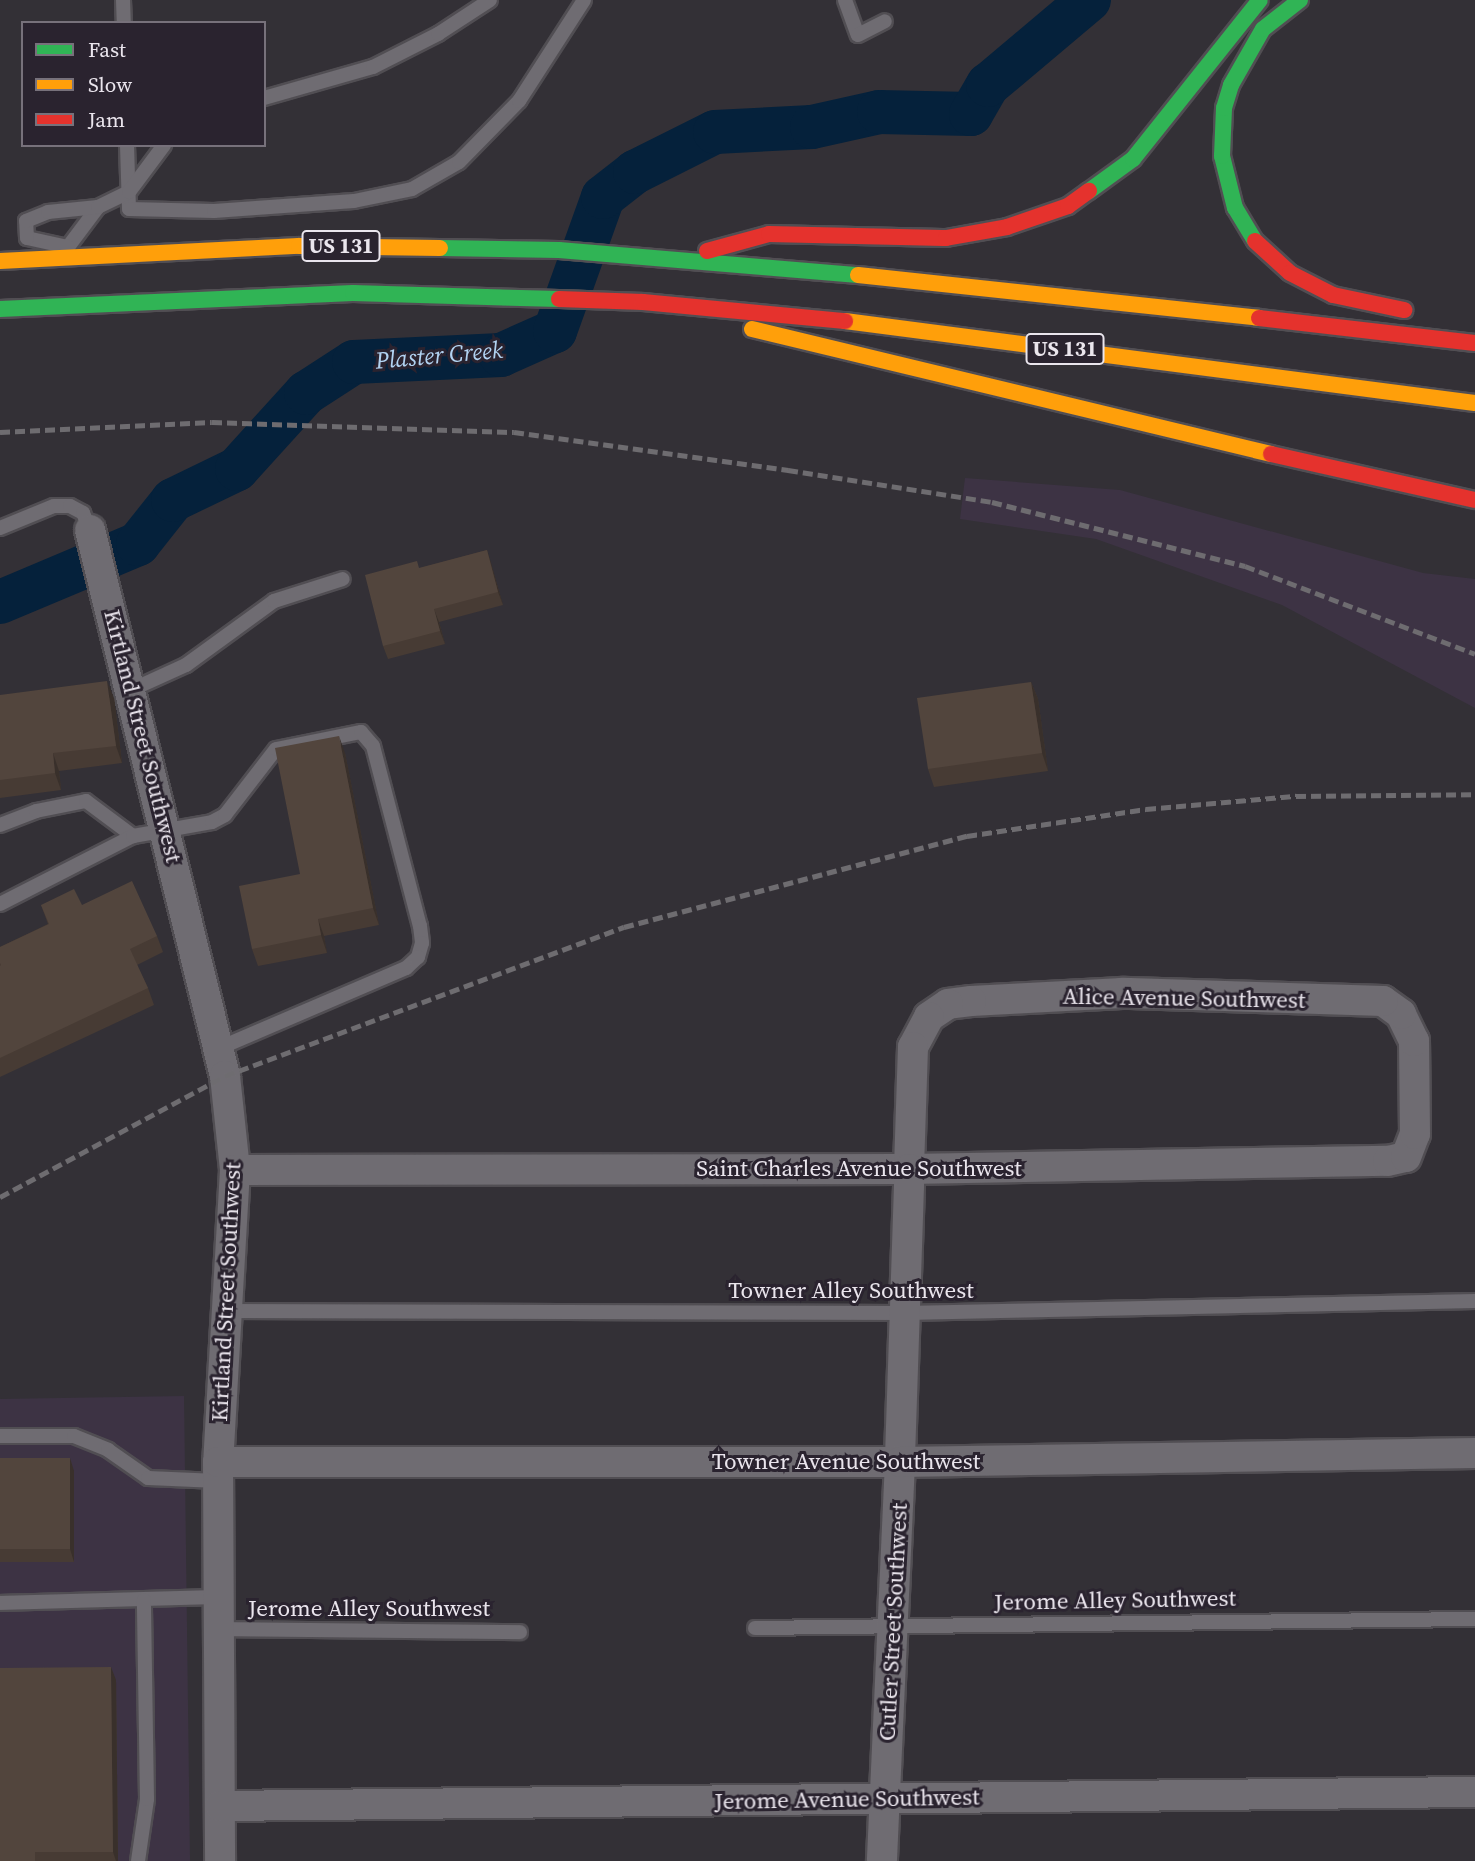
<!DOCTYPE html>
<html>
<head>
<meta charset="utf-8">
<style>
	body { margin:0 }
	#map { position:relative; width:1475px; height:1861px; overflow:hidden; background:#333036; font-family:"Source Serif 4",serif }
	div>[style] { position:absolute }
	.built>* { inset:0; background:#3d3344 }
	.river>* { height:44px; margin:-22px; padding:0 22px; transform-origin:22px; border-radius:22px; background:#05213b }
	.roads { filter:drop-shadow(2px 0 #514e53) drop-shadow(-2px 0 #514e53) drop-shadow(0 2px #514e53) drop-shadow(0 -2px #514e53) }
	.lane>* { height:14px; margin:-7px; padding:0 7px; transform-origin:7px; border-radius:7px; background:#6f6c72 }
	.street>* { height:30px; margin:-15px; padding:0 15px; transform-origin:15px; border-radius:15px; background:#6f6c72 }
	.fast>* { height:16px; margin:-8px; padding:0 8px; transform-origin:8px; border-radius:8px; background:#30b455 }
	.slow>* { height:16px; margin:-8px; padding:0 8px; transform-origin:8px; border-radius:8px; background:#ff9f0a }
	.jam>* { height:16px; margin:-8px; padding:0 8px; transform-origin:8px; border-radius:8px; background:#e5322d }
	.rail>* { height:5px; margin-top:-2.5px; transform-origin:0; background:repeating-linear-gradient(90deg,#6e6c70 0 10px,transparent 0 15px) }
	.wall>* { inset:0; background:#473b34 }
	.shaded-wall>* { inset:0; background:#39302b }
	.building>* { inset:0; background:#52453d }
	span { translate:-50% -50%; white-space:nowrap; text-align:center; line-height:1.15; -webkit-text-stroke:6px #2a232f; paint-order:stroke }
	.shield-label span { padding:2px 5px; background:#2a232f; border:2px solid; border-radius:5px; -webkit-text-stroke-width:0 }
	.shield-label { font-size:21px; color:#eae5ed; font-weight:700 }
	.street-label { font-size:23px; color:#eae5ed }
	.water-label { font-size:24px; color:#b2d3f2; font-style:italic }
	.legend { position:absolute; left:21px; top:21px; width:245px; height:126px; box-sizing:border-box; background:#2a232f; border:2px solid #77717b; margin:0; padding:9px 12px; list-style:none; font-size:21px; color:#eae5ed }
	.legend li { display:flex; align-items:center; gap:14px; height:35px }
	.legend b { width:35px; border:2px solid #77717b }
</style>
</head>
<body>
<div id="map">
	<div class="built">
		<div style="clip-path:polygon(965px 478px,1120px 490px,1423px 573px,1475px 579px,1475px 708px,1282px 605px,1096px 539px,960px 519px)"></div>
		<div style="clip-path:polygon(184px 1396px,190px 1861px,0 1861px,0 1399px)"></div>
	</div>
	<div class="river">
		<div style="left:0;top:602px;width:150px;rotate:-22.8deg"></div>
		<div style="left:138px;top:544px;width:56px;rotate:-51.5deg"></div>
		<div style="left:173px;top:500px;width:71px;rotate:-25.8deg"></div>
		<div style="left:237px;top:469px;width:103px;rotate:-47.8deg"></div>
		<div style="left:306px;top:393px;width:57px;rotate:-32.9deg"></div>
		<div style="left:354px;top:362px;width:147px;rotate:-2.7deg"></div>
		<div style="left:501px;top:355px;width:59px;rotate:-24deg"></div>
		<div style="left:555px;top:331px;width:142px;rotate:-70.3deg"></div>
		<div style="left:603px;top:197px;width:41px;rotate:-38deg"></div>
		<div style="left:635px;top:172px;width:89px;rotate:-26.6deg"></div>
		<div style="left:715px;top:132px;width:97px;rotate:-3deg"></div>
		<div style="left:812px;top:127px;width:69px;rotate:-12.6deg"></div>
		<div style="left:879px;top:112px;width:92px;rotate:1.2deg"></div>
		<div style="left:971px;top:114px;width:34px;rotate:-60deg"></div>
		<div style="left:988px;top:85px;width:132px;rotate:-40.1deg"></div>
	</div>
	<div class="roads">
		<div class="lane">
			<div style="left:123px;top:0;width:23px;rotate:88deg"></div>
			<div style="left:845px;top:0;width:37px;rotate:70deg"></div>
			<div style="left:858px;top:35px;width:30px;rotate:-27deg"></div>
			<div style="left:264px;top:98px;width:113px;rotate:-15.9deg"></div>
			<div style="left:373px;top:67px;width:73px;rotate:-26.9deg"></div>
			<div style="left:438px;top:34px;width:62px;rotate:-33.2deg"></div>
			<div style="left:127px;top:145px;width:64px;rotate:88.2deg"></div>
			<div style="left:129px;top:209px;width:85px;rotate:1.3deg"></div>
			<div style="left:214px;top:211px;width:140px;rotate:-4.1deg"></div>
			<div style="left:354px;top:201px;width:59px;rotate:-11.7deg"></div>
			<div style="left:412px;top:189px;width:54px;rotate:-29.9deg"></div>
			<div style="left:459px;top:162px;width:86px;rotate:-45.5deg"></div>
			<div style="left:519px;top:101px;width:120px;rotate:-57.2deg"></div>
			<div style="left:98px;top:207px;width:50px;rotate:126.9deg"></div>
			<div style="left:68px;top:247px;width:42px;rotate:-167.6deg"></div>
			<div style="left:27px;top:238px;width:17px;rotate:-93deg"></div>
			<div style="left:26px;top:221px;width:24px;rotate:-22deg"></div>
			<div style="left:48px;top:212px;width:50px;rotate:-5.7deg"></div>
			<div style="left:98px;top:207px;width:34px;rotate:-26deg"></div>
			<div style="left:129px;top:192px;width:59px;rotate:-53.3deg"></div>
			<div style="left:0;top:528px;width:58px;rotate:-22.2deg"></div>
			<div style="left:54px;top:506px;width:16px"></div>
			<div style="left:70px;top:506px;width:15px;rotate:28deg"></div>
			<div style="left:83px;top:513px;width:18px;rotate:68deg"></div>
			<div style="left:131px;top:690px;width:60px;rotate:-24.4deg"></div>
			<div style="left:186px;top:665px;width:109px;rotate:-36deg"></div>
			<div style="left:274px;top:601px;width:72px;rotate:-17.7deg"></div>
			<div style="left:0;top:825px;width:39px;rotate:-21deg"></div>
			<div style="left:36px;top:811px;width:51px;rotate:-11.3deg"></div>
			<div style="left:86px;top:801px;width:59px;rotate:36.7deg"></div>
			<div style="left:0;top:904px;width:149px;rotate:-27.1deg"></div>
			<div style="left:133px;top:836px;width:80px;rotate:-10deg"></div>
			<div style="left:212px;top:822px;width:15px;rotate:-28deg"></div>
			<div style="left:225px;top:815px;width:83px;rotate:-52.3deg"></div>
			<div style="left:276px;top:749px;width:87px;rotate:-11.3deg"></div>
			<div style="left:361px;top:732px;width:18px;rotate:49deg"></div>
			<div style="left:373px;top:746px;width:186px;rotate:75.4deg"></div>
			<div style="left:420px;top:926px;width:17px;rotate:83deg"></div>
			<div style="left:422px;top:943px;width:15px;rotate:106deg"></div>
			<div style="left:418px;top:957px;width:16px;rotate:137deg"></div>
			<div style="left:406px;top:968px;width:203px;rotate:156.8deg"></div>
			<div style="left:227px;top:1311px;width:678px;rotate:0.17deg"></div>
			<div style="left:905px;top:1313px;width:570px;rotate:-1.21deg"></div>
			<div style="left:0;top:1436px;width:74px"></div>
			<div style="left:74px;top:1436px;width:37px;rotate:22deg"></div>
			<div style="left:108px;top:1450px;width:49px;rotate:35deg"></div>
			<div style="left:148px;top:1478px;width:70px;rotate:2.5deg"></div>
			<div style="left:0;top:1603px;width:218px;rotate:-1.6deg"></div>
			<div style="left:755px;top:1628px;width:720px;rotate:-0.72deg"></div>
			<div style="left:219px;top:1629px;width:301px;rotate:0.6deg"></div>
			<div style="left:138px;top:1861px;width:63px;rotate:-81.7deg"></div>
			<div style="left:147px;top:1799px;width:199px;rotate:-90.9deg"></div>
		</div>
		<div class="street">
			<div style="left:90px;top:530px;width:562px;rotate:76.11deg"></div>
			<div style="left:225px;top:1076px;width:95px;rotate:83.9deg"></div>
			<div style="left:235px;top:1170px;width:292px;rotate:93.3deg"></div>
			<div style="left:218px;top:1462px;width:399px;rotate:89.7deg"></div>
			<div style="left:235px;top:1170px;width:674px;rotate:-0.09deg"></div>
			<div style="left:909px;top:1169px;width:479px;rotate:-1deg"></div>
			<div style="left:1388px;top:1161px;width:18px;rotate:-13deg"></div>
			<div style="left:1406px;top:1157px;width:25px;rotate:-69deg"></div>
			<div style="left:1415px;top:1134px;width:93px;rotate:-90.6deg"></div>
			<div style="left:1414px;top:1041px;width:30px;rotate:-116deg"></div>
			<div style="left:1401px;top:1014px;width:22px;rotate:-144deg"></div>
			<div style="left:1383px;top:1001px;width:261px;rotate:-178.2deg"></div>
			<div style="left:1122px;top:993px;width:151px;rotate:177deg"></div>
			<div style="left:971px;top:1001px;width:23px;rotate:173deg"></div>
			<div style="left:948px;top:1004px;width:23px;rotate:146deg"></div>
			<div style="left:929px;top:1017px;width:34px;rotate:118deg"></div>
			<div style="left:913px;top:1047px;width:122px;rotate:91.9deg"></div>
			<div style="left:909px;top:1169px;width:17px;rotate:90deg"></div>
			<div style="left:909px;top:1186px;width:276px;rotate:91.9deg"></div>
			<div style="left:900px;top:1462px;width:399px;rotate:92.6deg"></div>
			<div style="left:218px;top:1462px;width:682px"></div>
			<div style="left:900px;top:1462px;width:575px;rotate:-0.9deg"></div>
			<div style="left:220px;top:1806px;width:1255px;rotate:-0.64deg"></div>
		</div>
		<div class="fast">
			<div style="left:1089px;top:191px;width:54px;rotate:-36deg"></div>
			<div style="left:1133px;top:159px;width:203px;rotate:-51.4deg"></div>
			<div style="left:1255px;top:241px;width:39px;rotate:-121deg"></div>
			<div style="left:1235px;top:208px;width:54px;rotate:-104deg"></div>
			<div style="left:1222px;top:156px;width:48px;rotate:-87.6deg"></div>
			<div style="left:1224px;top:108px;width:24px;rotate:-73deg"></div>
			<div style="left:1231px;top:85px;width:64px;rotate:-60.3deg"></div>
			<div style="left:1263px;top:29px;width:47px;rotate:-38.1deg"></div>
			<div style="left:440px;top:248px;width:119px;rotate:1deg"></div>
			<div style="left:559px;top:250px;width:300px;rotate:4.8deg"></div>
			<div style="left:0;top:309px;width:353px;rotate:-2.6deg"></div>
			<div style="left:353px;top:293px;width:206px;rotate:1.7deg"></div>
		</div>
		<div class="slow">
			<div style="left:0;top:261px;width:299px;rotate:-2.9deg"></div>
			<div style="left:299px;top:246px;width:141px;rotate:0.8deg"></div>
			<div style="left:858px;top:275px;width:403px;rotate:6.1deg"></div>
			<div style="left:845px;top:321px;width:635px;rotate:7.42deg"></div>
			<div style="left:752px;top:329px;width:534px;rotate:13.54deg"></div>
		</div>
		<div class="jam">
			<div style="left:1255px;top:241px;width:47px;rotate:42.4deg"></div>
			<div style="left:1290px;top:273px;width:48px;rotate:27.1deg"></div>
			<div style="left:1333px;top:295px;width:73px;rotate:11.9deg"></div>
			<div style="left:707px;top:251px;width:64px;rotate:-15.3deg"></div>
			<div style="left:769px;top:234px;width:177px;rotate:1.3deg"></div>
			<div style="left:946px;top:238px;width:62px;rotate:-10.2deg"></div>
			<div style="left:1007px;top:227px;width:65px;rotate:-19deg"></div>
			<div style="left:1068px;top:206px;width:26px;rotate:-36deg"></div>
			<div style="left:559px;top:299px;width:84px;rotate:2deg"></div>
			<div style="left:643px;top:302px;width:203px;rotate:5.4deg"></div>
			<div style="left:1259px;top:318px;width:217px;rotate:6.6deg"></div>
			<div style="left:1271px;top:454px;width:209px;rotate:12.7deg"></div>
		</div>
	</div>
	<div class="rail">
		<div style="left:0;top:432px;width:212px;rotate:-2.7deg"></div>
		<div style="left:212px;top:422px;width:302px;rotate:1.9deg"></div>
		<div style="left:514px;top:432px;width:277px;rotate:7.9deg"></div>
		<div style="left:788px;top:470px;width:206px;rotate:8.9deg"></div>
		<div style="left:992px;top:502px;width:261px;rotate:14.2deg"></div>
		<div style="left:1245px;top:566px;width:246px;rotate:20.9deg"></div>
		<div style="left:0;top:1197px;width:255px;rotate:-28.3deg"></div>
		<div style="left:225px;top:1076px;width:426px;rotate:-20.5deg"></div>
		<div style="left:624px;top:927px;width:355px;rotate:-14.9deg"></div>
		<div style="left:967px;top:836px;width:181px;rotate:-8.6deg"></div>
		<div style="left:1146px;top:809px;width:151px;rotate:-5deg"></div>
		<div style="left:1296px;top:796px;width:179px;rotate:-0.6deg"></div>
	</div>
	<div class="wall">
		<div style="clip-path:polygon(487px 550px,503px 605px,439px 622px,445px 644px,388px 659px,383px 646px,420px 568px)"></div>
		<div style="clip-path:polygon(1031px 682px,1038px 699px,1048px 771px,934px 787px,928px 769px)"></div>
		<div style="clip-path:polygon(0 695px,114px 698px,122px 763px,59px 771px,61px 790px,0 798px)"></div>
		<div style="clip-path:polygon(345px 753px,379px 925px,324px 936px,327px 953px,258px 966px,252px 949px,300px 874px)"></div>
		<div style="clip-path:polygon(41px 905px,82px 905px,157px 936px,163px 952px,137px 965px,148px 988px,154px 1005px,0 1077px,0 947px,48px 924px)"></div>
		<div style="clip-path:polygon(0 1458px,74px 1471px,74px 1562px,0 1562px)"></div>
		<div style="clip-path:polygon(116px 1680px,118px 1861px,0 1861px)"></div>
	</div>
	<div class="shaded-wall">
		<div style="clip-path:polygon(487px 550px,491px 563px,503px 605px,498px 592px)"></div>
		<div style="clip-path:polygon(434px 609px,439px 622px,445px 644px,440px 631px)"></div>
		<div style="clip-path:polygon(107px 681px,114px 698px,122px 763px,116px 746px)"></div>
		<div style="clip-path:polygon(1031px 682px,1038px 699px,1048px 771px,1042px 753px)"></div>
		<div style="clip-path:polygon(339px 736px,345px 753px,379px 925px,373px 908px)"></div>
		<div style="clip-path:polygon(53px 753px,59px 771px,61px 790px,55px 773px)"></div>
		<div style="clip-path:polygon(318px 919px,324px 936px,327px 953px,321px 935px)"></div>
		<div style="clip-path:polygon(70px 1458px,74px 1471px,74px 1562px,70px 1549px)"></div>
		<div style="clip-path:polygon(111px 1667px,116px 1680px,118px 1861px,116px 1861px,113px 1852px)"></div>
	</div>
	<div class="building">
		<div style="clip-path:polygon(487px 550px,498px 592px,434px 609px,440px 631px,383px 646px,365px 575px,417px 561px,419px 568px)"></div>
		<div style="clip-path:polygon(107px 681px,116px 746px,53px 753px,55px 773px,0 780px,0 695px)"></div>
		<div style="clip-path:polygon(1031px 682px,1042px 753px,928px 769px,917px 698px)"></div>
		<div style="clip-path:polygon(339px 736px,373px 908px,318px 919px,321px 935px,252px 949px,239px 886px,300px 874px,275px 748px)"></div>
		<div style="clip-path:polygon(132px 881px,157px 936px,130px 949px,148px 988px,0 1058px,0 966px,1px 965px,0 963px,0 947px,49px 924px,41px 905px,74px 889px,82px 905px)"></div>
		<div style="clip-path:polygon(0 1458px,70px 1458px,70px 1549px,0 1549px)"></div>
		<div style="clip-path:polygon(111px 1667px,113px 1852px,35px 1852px,35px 1861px,0 1861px,0 1668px)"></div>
	</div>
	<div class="shield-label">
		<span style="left:341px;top:246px">US 131</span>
		<span style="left:1065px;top:349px">US 131</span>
	</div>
	<div class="street-label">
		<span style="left:143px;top:736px;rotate:76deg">Kirtland Street Southwest</span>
		<span style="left:1184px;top:998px;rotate:1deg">Alice Avenue Southwest</span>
		<span style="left:859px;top:1168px">Saint Charles Avenue Southwest</span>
		<span style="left:851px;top:1290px">Towner Alley Southwest</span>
		<span style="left:226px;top:1292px;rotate:-87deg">Kirtland Street Southwest</span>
		<span style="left:846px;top:1461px">Towner Avenue Southwest</span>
		<span style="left:1115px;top:1600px;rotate:-1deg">Jerome Alley Southwest</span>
		<span style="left:369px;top:1608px">Jerome Alley Southwest</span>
		<span style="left:893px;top:1622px;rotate:-87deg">Cutler Street Southwest</span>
		<span style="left:847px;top:1799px;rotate:-1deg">Jerome Avenue Southwest</span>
	</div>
	<div class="water-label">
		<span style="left:439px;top:355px;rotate:-5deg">Plaster Creek</span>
	</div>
	<ul class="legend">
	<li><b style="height:9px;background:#30b455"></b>Fast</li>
	<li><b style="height:9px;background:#ff9f0a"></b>Slow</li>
	<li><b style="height:9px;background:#e5322d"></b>Jam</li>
	</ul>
</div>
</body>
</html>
